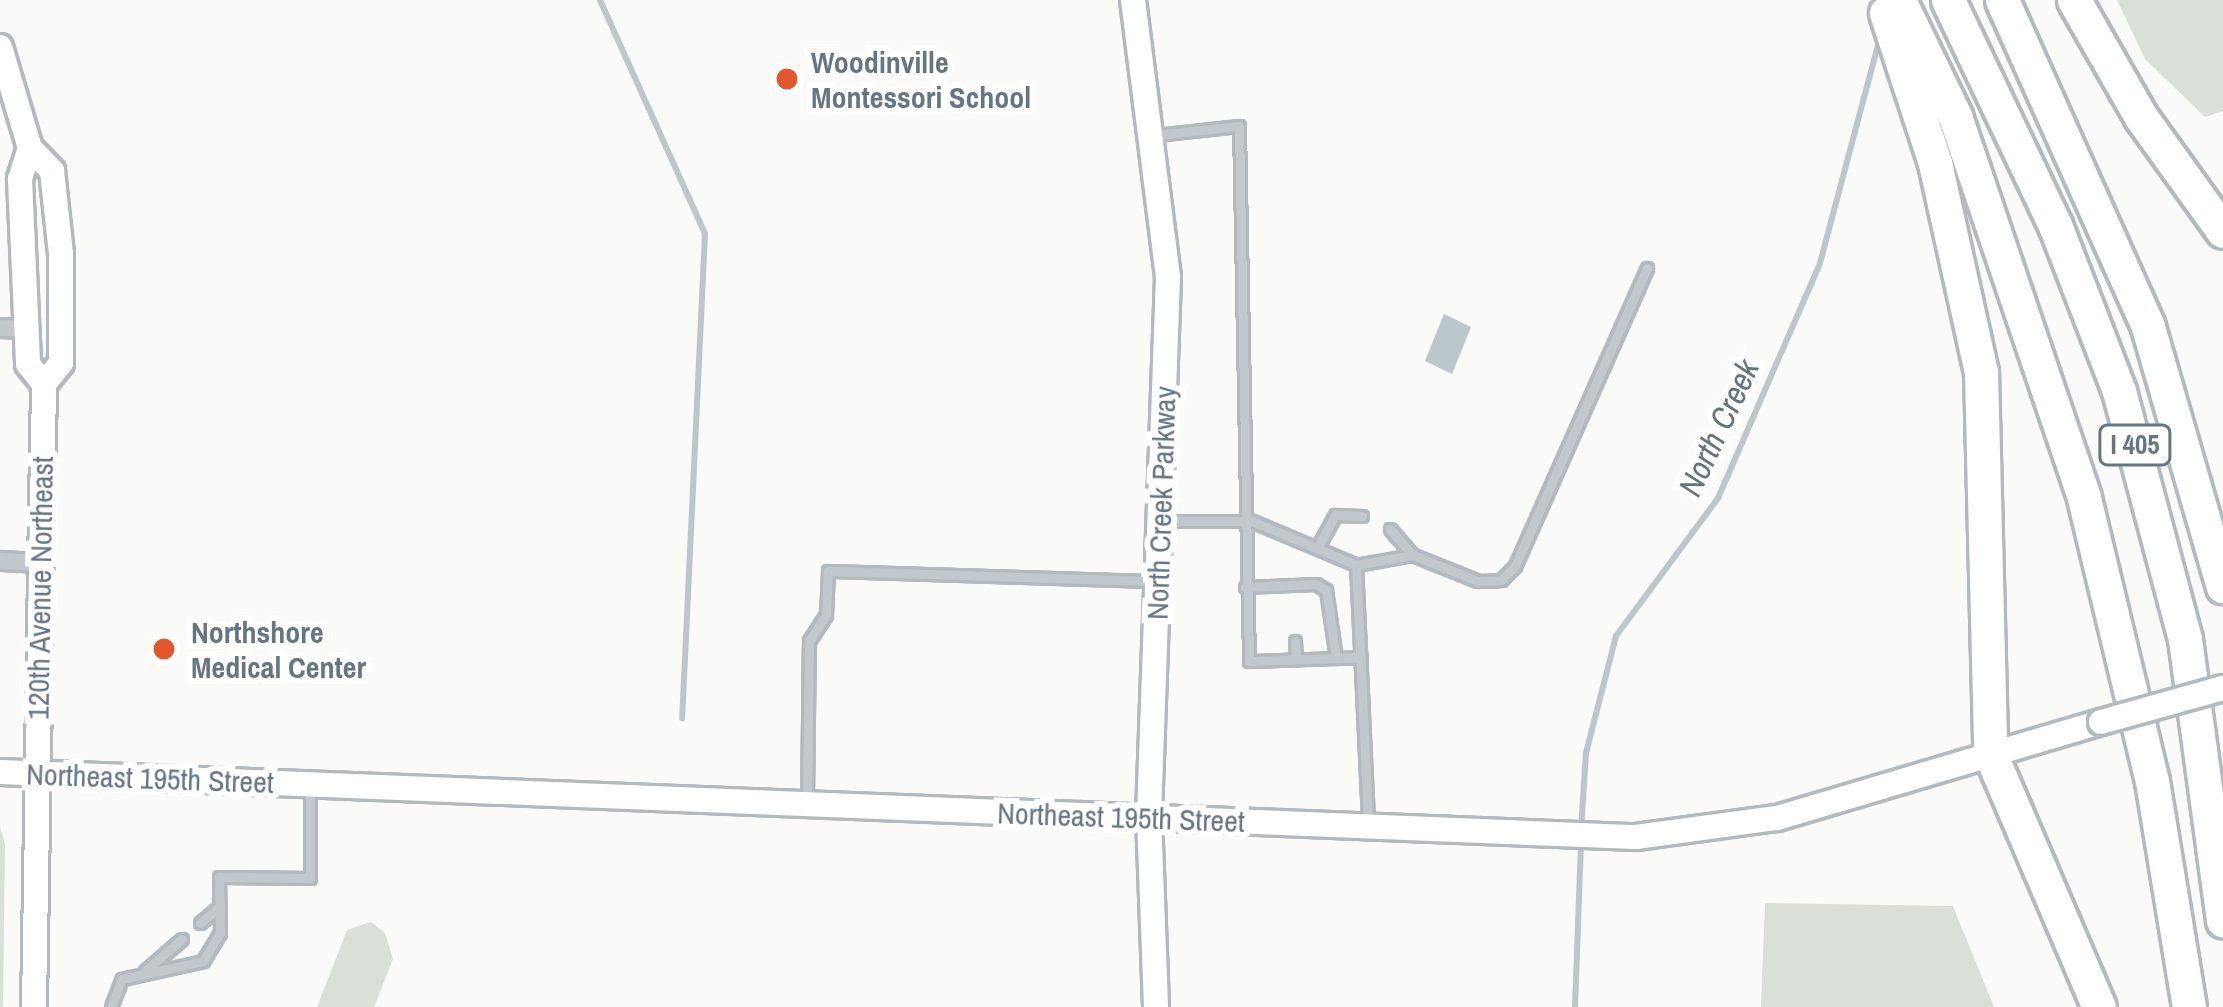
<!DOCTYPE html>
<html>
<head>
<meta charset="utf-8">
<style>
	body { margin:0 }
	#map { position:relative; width:2223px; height:1007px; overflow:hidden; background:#fafaf8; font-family:"Archivo Narrow",sans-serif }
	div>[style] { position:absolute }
	.green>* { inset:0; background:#dadfd7 }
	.water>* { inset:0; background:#bbc7cb }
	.stream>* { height:6px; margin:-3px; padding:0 3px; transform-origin:3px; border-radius:3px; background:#bbc7cb }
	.roads { filter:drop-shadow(3px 0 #b3babf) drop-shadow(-3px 0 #b3babf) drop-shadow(0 3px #b3babf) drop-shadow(0 -3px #b3babf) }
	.lane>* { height:9px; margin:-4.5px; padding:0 4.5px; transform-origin:4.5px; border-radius:4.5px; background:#c3c8cc }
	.street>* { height:16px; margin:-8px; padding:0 8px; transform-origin:8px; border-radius:8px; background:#c3c8cc }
	.secondary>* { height:24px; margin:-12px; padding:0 12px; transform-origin:12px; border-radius:12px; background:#fff }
	.highway>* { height:33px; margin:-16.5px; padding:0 16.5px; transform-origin:16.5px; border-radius:16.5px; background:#fff }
	.bridges { filter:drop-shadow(3px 0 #b3babf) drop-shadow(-3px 0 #b3babf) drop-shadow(0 3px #b3babf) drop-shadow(0 -3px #b3babf) }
	.secondary-bridge>* { height:24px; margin:-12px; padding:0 12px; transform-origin:12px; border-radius:12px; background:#fff }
	.dots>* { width:33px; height:33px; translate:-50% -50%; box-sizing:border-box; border:6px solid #fff; border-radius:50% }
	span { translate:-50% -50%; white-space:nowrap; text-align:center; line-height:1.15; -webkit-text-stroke:12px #fff; paint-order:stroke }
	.shield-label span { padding:3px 9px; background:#fff; border:3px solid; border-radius:9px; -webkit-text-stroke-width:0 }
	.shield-label { font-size:27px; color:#657683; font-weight:700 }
	.poi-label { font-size:30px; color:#657683; font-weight:700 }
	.left { translate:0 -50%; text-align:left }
	.street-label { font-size:30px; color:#657683 }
	.water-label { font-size:33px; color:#60757c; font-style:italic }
</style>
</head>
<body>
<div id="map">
	<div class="green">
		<div style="clip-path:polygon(2117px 0,2223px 0,2223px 111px,2205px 117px,2145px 59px)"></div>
		<div style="clip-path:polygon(0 827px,5px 844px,3px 1007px,0 1007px)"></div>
		<div style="clip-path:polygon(1765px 903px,1953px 906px,1994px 1007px,1761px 1007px)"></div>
		<div style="clip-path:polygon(371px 922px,385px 933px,393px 959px,374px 1007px,317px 1007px,347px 930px)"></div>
	</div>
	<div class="water">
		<div style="clip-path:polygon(1444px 314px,1471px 327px,1452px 374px,1425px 361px)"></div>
	</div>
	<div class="stream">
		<div style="left:600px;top:0;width:256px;rotate:65.8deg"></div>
		<div style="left:705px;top:234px;width:485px;rotate:92.7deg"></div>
		<div style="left:1581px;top:830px;width:77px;rotate:-86.3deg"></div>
		<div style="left:1586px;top:753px;width:121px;rotate:-75.6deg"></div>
		<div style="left:1616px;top:636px;width:172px;rotate:-53.5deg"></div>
		<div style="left:1718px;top:498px;width:256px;rotate:-66.5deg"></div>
		<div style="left:1820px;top:263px;width:237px;rotate:-75.1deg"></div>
		<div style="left:1575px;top:1007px;width:164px;rotate:-87.9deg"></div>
	</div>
	<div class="roads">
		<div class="lane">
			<div style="left:1156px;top:135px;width:83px;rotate:-6.2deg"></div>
			<div style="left:1239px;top:126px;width:535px;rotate:88.93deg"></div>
			<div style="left:1249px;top:661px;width:112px;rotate:-2deg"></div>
			<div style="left:1160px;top:521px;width:92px"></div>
			<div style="left:1252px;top:521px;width:113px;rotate:22.9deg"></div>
			<div style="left:1356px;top:565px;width:58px;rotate:-10deg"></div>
			<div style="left:1413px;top:555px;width:70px;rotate:21.8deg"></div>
			<div style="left:1478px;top:581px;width:23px;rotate:-2deg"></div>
			<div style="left:1501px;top:580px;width:20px;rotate:-45deg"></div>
			<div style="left:1515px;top:566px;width:326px;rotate:-66.1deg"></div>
			<div style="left:1390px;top:529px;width:35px;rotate:49deg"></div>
			<div style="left:1317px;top:548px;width:38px;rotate:-61deg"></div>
			<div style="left:1335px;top:515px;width:27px;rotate:2deg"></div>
			<div style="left:1356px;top:565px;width:258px;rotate:87.3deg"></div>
			<div style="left:1245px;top:587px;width:71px;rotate:-2.4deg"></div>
			<div style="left:1316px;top:584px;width:12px;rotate:31deg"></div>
			<div style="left:1326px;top:590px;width:69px;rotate:81.6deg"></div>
			<div style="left:1295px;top:641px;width:18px;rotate:87deg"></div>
			<div style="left:807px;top:800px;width:159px;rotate:-89.3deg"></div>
			<div style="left:809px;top:641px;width:31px;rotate:-57deg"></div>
			<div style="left:826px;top:615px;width:44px;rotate:-87.4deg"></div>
			<div style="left:828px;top:571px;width:325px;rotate:1.8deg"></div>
			<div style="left:200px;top:923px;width:26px;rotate:-40deg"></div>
			<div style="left:145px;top:971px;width:49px;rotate:-40.9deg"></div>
			<div style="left:111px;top:1007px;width:30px;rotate:-69deg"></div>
			<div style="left:122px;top:979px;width:83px;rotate:-12.5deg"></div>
			<div style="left:203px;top:961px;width:33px;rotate:-59deg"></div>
			<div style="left:220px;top:933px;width:56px;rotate:-91deg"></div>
			<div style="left:219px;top:877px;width:91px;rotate:0.6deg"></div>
			<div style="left:310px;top:878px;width:89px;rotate:-90deg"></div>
		</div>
		<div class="street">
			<div style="left:0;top:328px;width:28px;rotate:2deg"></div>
			<div style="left:0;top:561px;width:41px;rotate:2.8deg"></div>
		</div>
		<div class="secondary">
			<div style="left:1133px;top:0;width:279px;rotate:82.8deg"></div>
			<div style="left:1168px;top:277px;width:539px;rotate:92.02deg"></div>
			<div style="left:1149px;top:816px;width:191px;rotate:87.9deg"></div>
			<div style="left:0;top:47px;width:105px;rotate:73.5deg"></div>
			<div style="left:30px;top:148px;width:33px;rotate:108deg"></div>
			<div style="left:20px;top:179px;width:185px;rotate:87.5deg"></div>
			<div style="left:28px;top:364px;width:26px;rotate:51deg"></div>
			<div style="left:30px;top:148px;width:32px;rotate:46deg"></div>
			<div style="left:52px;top:171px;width:83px;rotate:83.8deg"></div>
			<div style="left:61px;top:254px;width:109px;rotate:90deg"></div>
			<div style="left:61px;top:363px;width:27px;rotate:129deg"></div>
			<div style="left:44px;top:384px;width:623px;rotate:90.92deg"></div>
			<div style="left:0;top:772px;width:1637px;rotate:2.28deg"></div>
			<div style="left:1636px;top:837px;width:142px;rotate:-7.7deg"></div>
			<div style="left:1777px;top:818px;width:338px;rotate:-16.5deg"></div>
		</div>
		<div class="highway">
			<div style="left:1899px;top:0;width:129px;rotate:64.2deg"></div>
			<div style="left:1955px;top:116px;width:403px;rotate:71.3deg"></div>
			<div style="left:2084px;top:498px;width:291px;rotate:76.5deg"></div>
			<div style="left:2152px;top:781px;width:229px;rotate:80.7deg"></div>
			<div style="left:1948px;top:0;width:249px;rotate:64.6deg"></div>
			<div style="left:2055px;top:225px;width:178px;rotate:68.9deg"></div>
			<div style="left:2119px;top:391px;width:257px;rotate:75.1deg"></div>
			<div style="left:2185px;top:639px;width:284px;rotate:82.3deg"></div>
			<div style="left:2002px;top:0;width:358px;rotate:65.9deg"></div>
			<div style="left:2148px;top:327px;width:270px;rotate:73.9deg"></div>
			<div style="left:2074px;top:0;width:135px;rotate:60.2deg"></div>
			<div style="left:2141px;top:117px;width:140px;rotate:54.3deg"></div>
			<div style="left:1886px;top:13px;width:158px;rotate:71.9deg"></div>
			<div style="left:1935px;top:163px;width:214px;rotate:77.6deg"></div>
			<div style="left:1981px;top:372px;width:381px;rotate:88.6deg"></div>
			<div style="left:1990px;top:753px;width:276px;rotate:66.8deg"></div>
		</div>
	</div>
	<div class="bridges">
		<div class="secondary-bridge">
			<div style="left:2101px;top:722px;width:127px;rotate:-15.6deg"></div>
		</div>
	</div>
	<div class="dots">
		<div style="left:787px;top:79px;background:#e4572e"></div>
		<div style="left:164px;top:649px;background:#e4572e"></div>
	</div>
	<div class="shield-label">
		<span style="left:2135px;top:445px">I 405</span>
	</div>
	<div class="poi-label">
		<span class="left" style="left:811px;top:79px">Woodinville<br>Montessori School</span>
		<span class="left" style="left:191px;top:649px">Northshore<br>Medical Center</span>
	</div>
	<div class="street-label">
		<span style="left:1161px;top:503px;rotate:-88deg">North Creek Parkway</span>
		<span style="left:40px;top:588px;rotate:-89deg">120th Avenue Northeast</span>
		<span style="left:150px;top:778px;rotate:2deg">Northeast 195th Street</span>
		<span style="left:1121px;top:817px;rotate:2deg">Northeast 195th Street</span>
	</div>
	<div class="water-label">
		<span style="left:1719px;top:428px;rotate:-65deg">North Creek</span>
	</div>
</div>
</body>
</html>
